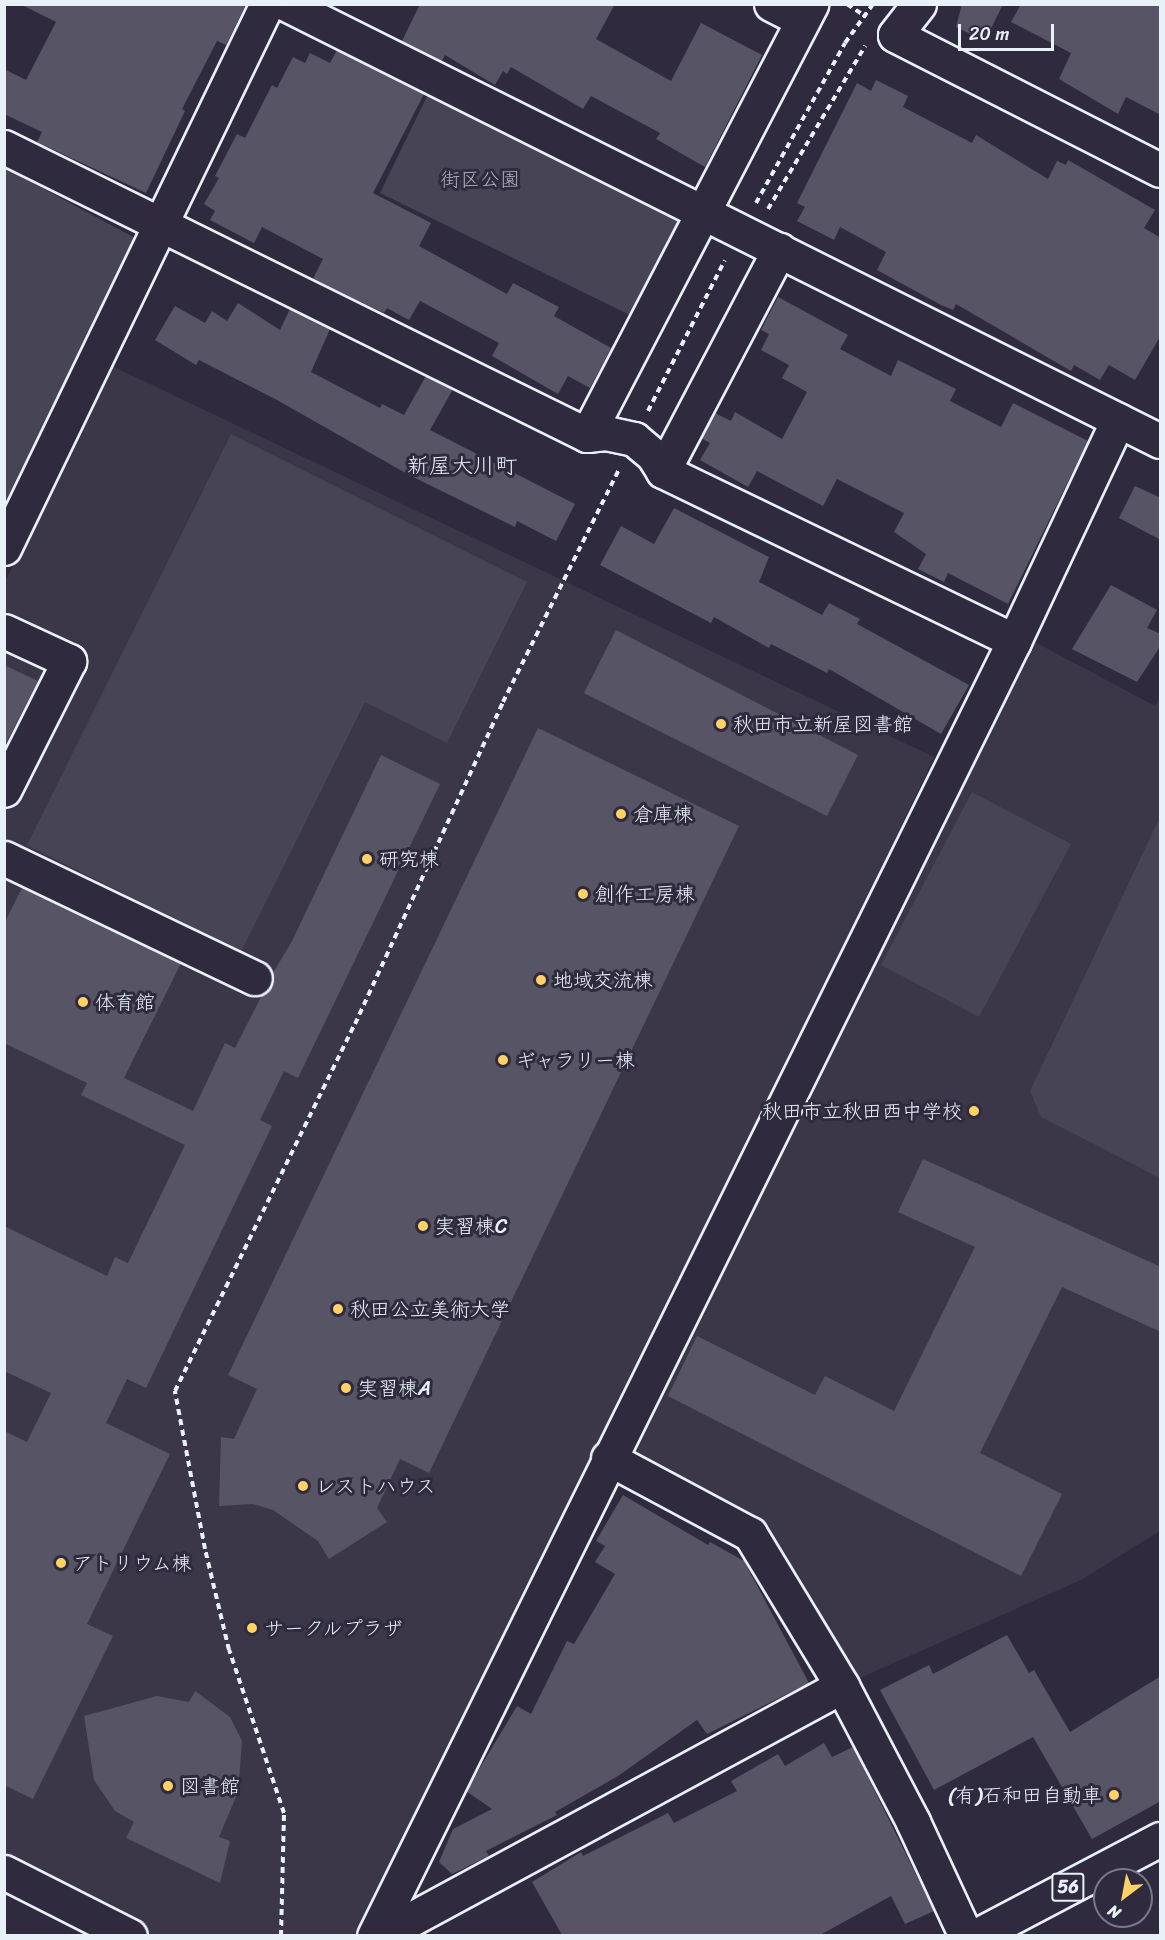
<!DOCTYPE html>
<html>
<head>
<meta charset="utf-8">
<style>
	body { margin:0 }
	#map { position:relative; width:1165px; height:1940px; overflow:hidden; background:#2f2a3d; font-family:Sriracha,"Klee One",sans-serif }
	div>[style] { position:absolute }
	.built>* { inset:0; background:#3b3749 }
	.green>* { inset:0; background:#464455 }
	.building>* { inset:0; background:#575565 }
	.path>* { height:4px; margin-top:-2px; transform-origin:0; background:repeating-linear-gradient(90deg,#e8f1f8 0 6px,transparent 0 10.5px) }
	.roads { filter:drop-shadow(2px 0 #e8f1f8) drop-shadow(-2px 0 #e8f1f8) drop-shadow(0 2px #e8f1f8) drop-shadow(0 -2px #e8f1f8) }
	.minor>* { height:33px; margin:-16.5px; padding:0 16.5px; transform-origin:16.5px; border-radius:16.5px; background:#2f2a3d }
	.major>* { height:33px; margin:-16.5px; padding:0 16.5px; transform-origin:16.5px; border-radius:16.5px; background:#2f2a3d }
	.dots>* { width:16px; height:16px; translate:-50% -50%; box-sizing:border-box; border:3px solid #2f2a3d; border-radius:50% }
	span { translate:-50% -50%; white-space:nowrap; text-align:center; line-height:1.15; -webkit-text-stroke:6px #2f2a3d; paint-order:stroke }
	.shield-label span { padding:2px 4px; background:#2f2a3d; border:2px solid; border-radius:4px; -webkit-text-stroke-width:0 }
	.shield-label { font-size:18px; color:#e8f1f8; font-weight:700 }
	.park-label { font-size:20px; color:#afb4bf }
	.poi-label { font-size:20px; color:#e8f1f8 }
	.left { translate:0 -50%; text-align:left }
	.right { translate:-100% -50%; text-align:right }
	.quarter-label { font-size:22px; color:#e8f1f8 }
	.frame { position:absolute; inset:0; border:6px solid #e8f1f8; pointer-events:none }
	.north { position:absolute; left:1093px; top:1868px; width:60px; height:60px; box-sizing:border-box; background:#2f2a3d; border:2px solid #797a88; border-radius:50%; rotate:212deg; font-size:16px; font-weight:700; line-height:24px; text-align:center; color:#e8f1f8 }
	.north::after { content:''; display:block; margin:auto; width:21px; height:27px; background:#ffd166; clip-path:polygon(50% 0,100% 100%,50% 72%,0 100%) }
	.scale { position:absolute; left:958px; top:24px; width:96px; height:27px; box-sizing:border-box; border:3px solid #e8f1f8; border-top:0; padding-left:8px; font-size:18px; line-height:21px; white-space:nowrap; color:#e8f1f8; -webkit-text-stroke:4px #2f2a3d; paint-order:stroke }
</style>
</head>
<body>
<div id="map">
	<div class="built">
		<div style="clip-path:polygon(112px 366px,934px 757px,374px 1935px,141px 1935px,5px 1862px,4px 584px)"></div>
		<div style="clip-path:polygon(1033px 641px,1155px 706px,1160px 697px,1160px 1531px,1081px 1580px,842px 1686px,750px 1534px,608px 1458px)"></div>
	</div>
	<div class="green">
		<div style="clip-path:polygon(429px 92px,681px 216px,632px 316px,380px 193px)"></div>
		<div style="clip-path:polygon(5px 168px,137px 239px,5px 510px)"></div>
		<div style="clip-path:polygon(231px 434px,527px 582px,447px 743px,365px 702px,241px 952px,27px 845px)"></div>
		<div style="clip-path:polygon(972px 792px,1071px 844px,979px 1017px,881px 965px)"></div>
		<div style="clip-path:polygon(1160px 817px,1160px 1178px,1041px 1117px,1030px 1091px)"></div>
	</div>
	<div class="building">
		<div style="clip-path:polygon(20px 4px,246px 4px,226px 45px,217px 41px,182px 109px,185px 111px,146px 193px,37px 142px,42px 132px,4px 114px,4px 69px,26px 80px,56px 22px)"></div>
		<div style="clip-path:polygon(420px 4px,615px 4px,596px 39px,671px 81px,701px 23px,762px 55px,705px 167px,656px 139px,660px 133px,591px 96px,583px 109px,511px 67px,507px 74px,503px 71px,495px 85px,445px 55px,442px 61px,402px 41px)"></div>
		<div style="clip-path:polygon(962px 4px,1003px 4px,985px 41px,956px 27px)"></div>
		<div style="clip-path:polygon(1021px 4px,1161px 4px,1161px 115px,1126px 97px,1118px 114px,1059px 79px,1071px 53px,1011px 22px)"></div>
		<div style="clip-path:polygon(337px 50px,424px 94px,373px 193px,431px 223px,419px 246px,507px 294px,513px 283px,559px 307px,554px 316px,611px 348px,590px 388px,568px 376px,558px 394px,492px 356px,499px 343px,420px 301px,409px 320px,387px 308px,384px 313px,313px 279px,323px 259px,262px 227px,254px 243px,210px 220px,215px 211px,204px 204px,219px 178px,215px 176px,237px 134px,245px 138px,272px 85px,277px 88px,293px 57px,305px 63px,310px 53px,330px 63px)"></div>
		<div style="clip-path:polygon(876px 80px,908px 96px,903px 107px,972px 143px,976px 135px,1048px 179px,1057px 161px,1066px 165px,1068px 160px,1155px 210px,1144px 228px,1161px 238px,1161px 335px,1135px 380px,1109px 365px,1100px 380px,1074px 365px,1071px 371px,956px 304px,953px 310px,941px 305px,877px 270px,886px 252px,840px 227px,834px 240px,797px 221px,805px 207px,797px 203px,857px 83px,871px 91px)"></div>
		<div style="clip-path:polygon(778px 297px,848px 335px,840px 349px,891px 376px,898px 360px,956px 389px,950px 401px,1001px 427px,1013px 403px,1088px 441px,1008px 604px,948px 573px,944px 582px,918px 569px,926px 554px,894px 532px,904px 513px,837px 479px,823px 506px,757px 471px,748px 487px,700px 460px,710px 443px,701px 438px,715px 413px,731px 421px,735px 412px,782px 439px,807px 392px,782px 378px,789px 365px,761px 350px,769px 334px,761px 330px)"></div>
		<div style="clip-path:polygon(238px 303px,280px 330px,290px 309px,330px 329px,311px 372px,380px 408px,382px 404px,404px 415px,426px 376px,453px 389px,430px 430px,575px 504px,556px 541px,517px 521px,515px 527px,409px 475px,277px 400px,199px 360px,196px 365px,155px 340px,175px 306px,205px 323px,212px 311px,227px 321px)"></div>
		<div style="clip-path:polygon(1135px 486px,1161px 498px,1161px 540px,1119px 518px)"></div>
		<div style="clip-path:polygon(674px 508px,769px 557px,759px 582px,822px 615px,829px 603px,860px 619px,857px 624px,969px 685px,941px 734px,829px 669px,827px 673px,771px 644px,769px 648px,714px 617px,711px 623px,600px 565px,621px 526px,654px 544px)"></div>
		<div style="clip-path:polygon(1111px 585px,1157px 610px,1147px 628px,1161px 634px,1161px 645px,1137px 682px,1072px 649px)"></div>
		<div style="clip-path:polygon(616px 630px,858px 755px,827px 816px,584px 693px)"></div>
		<div style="clip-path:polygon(4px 665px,38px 681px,4px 747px)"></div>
		<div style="clip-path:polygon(538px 728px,739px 826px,429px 1473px,400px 1459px,377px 1508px,387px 1522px,329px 1559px,318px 1541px,273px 1510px,253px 1504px,219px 1506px,221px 1437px,234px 1439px,257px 1389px,228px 1375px)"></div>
		<div style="clip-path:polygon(381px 755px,440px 784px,298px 1078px,284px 1071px,260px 1120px,272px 1126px,146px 1388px,127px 1379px,106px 1423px,170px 1454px,87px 1624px,113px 1636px,33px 1799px,4px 1785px,4px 1431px,27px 1442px,51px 1393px,4px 1371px,4px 1226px,107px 1276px,115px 1257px,128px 1263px,185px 1145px,81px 1095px,87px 1083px,4px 1043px,4px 924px,22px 888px,181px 963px,124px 1078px,193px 1111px,225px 1043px,235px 1048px,262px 995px,272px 987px,273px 973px,292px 941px)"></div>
		<div style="clip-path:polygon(923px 1159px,1161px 1267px,1161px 1332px,1062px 1287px,980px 1453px,1062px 1494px,1021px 1576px,668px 1396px,697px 1336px,815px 1395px,825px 1376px,894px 1411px,975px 1247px,898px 1212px)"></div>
		<div style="clip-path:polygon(623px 1495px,708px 1545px,710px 1542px,744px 1561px,809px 1683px,707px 1734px,697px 1720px,618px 1776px,555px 1812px,557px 1815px,486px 1851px,489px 1856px,452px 1874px,439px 1862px,453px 1829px,492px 1809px,466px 1791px,517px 1706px,531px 1714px,567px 1641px,574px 1644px,615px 1574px,595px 1562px,605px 1546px,596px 1541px)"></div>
		<div style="clip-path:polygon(1007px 1635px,1029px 1673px,1034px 1670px,1070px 1732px,1161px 1676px,1161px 1801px,1092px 1839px,1033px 1737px,934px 1790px,880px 1690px,929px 1665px,933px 1674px)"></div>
		<div style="clip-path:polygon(195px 1691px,230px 1717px,242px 1741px,238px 1792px,219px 1837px,230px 1841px,220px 1883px,126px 1838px,134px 1822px,115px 1811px,94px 1780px,84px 1716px,157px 1696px,189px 1702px)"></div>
		<div style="clip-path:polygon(824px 1743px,832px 1757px,853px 1747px,934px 1911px,905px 1924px,891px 1896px,820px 1935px,562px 1935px,532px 1882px,581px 1852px,583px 1856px,668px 1813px,674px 1823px,737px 1791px,731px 1781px,778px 1754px,785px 1766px)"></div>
	</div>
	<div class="path">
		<div style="left:847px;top:4px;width:23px;rotate:34deg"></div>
		<div style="left:756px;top:203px;width:183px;rotate:-60.9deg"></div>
		<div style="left:845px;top:43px;width:48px;rotate:-54.3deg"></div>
		<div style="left:768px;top:209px;width:190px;rotate:-59.2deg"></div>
		<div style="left:648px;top:411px;width:169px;rotate:-63deg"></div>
		<div style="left:281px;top:1936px;width:123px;rotate:-88.6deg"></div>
		<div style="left:284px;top:1813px;width:172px;rotate:-108.6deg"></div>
		<div style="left:229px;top:1650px;width:104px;rotate:-103.4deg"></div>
		<div style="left:205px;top:1549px;width:161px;rotate:-100.8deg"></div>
		<div style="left:175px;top:1391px;width:409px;rotate:-63.9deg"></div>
		<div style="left:355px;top:1024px;width:354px;rotate:-65.3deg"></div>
		<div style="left:503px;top:702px;width:260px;rotate:-63.5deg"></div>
	</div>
	<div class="roads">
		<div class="minor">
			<div style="left:286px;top:4px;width:977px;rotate:26.57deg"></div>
			<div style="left:771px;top:4px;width:34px;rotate:27deg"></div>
			<div style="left:919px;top:4px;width:39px;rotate:128deg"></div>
			<div style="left:895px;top:35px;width:297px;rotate:27deg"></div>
			<div style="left:4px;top:147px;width:650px;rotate:26.29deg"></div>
			<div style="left:587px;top:435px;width:19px;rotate:-6deg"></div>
			<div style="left:606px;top:433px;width:29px;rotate:12deg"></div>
			<div style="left:634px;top:439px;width:25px;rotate:40deg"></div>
			<div style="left:653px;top:455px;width:19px;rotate:58deg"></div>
			<div style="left:663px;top:471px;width:390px;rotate:25.8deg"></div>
			<div style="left:587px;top:435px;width:486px;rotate:-62.5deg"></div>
			<div style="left:663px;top:471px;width:250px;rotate:-62.3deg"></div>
			<div style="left:4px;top:548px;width:604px;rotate:-64.2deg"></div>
			<div style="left:4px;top:631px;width:72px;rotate:24.8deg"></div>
			<div style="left:69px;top:661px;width:144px;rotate:116.7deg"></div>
			<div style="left:4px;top:858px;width:278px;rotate:25.6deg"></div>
			<div style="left:608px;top:1458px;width:161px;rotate:28.2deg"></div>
			<div style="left:750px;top:1534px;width:178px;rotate:58.8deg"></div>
			<div style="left:842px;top:1686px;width:153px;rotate:62.4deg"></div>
			<div style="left:913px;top:1822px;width:126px;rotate:65.1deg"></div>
			<div style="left:4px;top:1872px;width:141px;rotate:26.9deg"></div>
			<div style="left:374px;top:1936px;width:1445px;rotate:-63.7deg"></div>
			<div style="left:1014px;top:641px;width:244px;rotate:-64.8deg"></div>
			<div style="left:380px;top:1936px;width:525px;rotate:-28.42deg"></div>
		</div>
		<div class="major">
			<div style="left:976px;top:1936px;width:208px;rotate:-27.8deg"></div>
		</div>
	</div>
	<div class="dots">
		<div style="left:721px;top:724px;background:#ffd166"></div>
		<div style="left:621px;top:814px;background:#ffd166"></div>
		<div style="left:367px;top:859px;background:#ffd166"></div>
		<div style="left:583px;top:894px;background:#ffd166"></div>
		<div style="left:541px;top:980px;background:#ffd166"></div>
		<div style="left:83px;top:1002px;background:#ffd166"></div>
		<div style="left:503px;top:1060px;background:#ffd166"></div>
		<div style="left:974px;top:1111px;background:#ffd166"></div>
		<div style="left:423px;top:1226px;background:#ffd166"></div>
		<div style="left:338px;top:1309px;background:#ffd166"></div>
		<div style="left:346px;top:1388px;background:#ffd166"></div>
		<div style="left:303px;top:1486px;background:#ffd166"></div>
		<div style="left:61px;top:1563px;background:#ffd166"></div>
		<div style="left:252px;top:1628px;background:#ffd166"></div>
		<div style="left:168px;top:1786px;background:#ffd166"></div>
		<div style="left:1114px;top:1795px;background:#ffd166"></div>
	</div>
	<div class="shield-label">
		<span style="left:1068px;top:1887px">56</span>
	</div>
	<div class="park-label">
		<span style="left:480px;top:179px">街区公園</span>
	</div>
	<div class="poi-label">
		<span class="left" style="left:733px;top:724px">秋田市立新屋図書館</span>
		<span class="left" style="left:633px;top:814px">倉庫棟</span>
		<span class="left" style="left:379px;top:859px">研究棟</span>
		<span class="left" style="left:595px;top:894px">創作工房棟</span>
		<span class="left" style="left:553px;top:980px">地域交流棟</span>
		<span class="left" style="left:95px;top:1002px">体育館</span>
		<span class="left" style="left:515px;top:1060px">ギャラリー棟</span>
		<span class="right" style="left:962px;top:1111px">秋田市立秋田西中学校</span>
		<span class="left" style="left:435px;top:1226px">実習棟C</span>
		<span class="left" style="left:350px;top:1309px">秋田公立美術大学</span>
		<span class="left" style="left:358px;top:1388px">実習棟A</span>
		<span class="left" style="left:315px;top:1486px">レストハウス</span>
		<span class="left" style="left:73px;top:1563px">アトリウム棟</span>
		<span class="left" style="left:264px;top:1628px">サークルプラザ</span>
		<span class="left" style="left:180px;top:1786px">図書館</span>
		<span class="right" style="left:1102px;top:1795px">(有)石和田自動車</span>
	</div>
	<div class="quarter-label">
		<span style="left:462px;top:466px">新屋大川町</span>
	</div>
	<div class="frame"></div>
	<div class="north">N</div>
	<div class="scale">20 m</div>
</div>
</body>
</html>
